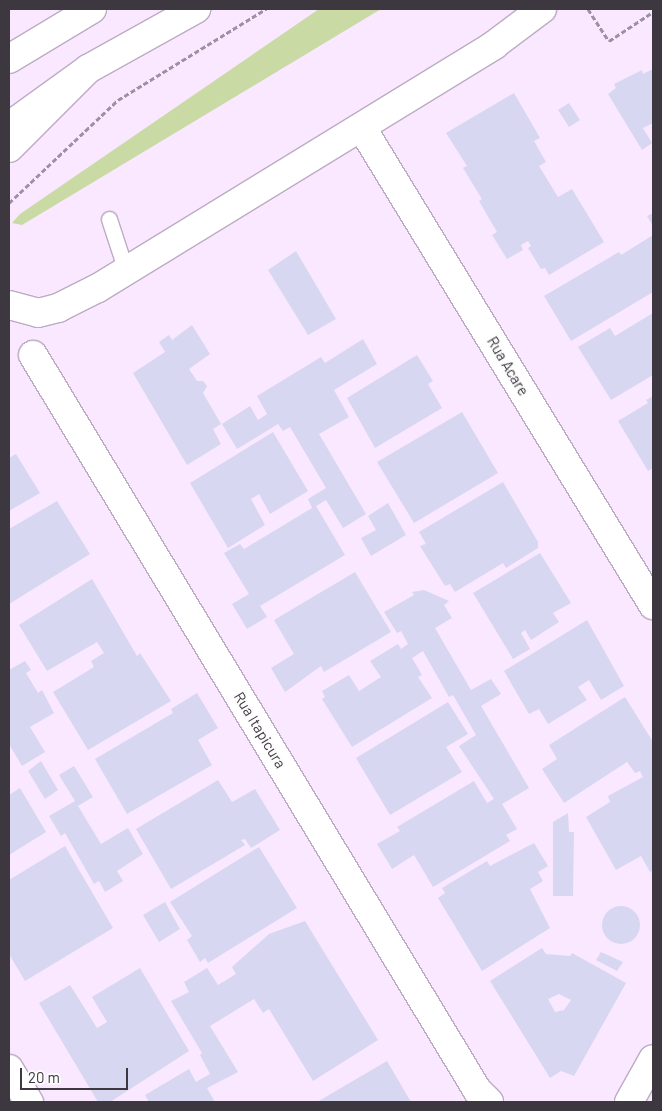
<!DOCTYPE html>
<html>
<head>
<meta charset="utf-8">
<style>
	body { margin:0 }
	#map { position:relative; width:662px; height:1111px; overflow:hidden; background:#f9e8ff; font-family:Barlow,sans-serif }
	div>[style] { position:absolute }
	.green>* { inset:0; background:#cadaa4 }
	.building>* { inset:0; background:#d8d7f1 }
	.round { border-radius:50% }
	.path>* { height:3px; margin-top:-1.5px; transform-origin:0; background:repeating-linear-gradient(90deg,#9c91a0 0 5px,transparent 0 7.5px) }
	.roads { filter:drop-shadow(1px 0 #bcacc1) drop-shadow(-1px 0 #bcacc1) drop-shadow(0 1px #bcacc1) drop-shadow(0 -1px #bcacc1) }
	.lane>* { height:15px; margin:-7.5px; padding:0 7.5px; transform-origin:7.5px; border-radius:7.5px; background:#fff }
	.street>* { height:28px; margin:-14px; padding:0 14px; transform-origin:14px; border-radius:14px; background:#fff }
	.secondary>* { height:28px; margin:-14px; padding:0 14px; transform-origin:14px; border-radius:14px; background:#fff }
	.highway>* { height:28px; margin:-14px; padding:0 14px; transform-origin:14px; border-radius:14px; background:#fff }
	span { translate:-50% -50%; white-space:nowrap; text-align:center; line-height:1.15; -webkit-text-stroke:4.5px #fcfcfc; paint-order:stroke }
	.street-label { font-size:15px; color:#3d373f }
	.frame { position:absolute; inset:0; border:10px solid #3d373f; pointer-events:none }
	.scale { position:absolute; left:20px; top:1068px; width:108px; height:22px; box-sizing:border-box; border:2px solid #3d373f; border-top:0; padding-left:6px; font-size:15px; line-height:18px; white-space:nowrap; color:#3d373f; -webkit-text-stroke:4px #fcfcfc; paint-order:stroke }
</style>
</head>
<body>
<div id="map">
	<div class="green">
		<div style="clip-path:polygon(319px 9px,381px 9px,22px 225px,12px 223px,20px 214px)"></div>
	</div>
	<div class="building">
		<div style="clip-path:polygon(653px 69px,653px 123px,643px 128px,652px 143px,642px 150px,608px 94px,616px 88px,614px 84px,642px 70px,643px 74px)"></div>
		<div style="clip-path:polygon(514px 93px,540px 138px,534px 141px,546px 162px,539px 166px,558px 197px,572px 189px,604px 242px,549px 275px,545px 268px,541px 269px,528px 248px,531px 246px,528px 241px,521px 245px,523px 250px,507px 259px,492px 235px,497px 232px,479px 201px,482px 199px,463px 168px,467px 166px,446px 133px)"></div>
		<div style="clip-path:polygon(569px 103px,580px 120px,569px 127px,558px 110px)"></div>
		<div style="clip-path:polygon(653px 213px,653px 226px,647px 216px)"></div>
		<div style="clip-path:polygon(653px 235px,653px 292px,571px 341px,544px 296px,619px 252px,621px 255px)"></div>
		<div style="clip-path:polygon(296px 251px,336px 319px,308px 335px,268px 270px)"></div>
		<div style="clip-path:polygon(653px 313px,653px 375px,611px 400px,578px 347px,610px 328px,615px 336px)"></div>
		<div style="clip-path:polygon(192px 325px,210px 354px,189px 369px,197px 381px,203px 381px,207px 386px,203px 393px,221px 424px,213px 429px,221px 444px,187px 465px,133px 373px,165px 352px,159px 342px,169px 335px,172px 340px)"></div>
		<div style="clip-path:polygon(363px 339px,377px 364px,334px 390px,349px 417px,319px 434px,366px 514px,343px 528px,326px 500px,316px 506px,345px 555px,260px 606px,267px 617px,247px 629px,232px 604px,249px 594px,224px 553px,240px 544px,244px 549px,312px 508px,308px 499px,326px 488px,290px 427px,283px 431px,278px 424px,237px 449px,222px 424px,250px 406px,258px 420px,267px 414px,257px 396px,321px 357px,325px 363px)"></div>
		<div style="clip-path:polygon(417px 355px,433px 381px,428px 384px,442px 408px,375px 448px,347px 398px)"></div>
		<div style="clip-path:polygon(653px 396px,653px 468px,648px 471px,618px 421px,648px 403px,646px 400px)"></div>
		<div style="clip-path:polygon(462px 412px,498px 473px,414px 523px,377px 462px)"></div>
		<div style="clip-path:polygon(273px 432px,308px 491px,270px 514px,259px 494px,251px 499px,265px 525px,228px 548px,190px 483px)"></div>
		<div style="clip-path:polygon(16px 454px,40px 493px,9px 511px,9px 458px)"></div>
		<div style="clip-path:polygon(503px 482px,538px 542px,538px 548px,506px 568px,503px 563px,455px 592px,450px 584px,445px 586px,420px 546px,426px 544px,419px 532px)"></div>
		<div style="clip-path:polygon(57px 501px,90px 554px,9px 604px,9px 529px)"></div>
		<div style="clip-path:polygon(388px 503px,406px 535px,371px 556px,361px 538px,376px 530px,368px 516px)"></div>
		<div style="clip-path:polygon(540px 553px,571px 603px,553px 613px,559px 622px,531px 640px,525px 630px,521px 633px,530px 649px,513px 659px,473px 593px)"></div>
		<div style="clip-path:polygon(355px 572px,391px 632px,324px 672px,321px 666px,285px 692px,271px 668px,294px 654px,274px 620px)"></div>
		<div style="clip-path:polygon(92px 579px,137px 656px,140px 653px,171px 701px,88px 750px,53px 692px,94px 667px,91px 661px,104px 653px,97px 642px,47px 671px,19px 625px)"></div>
		<div style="clip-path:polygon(424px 590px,449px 601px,444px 605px,452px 618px,435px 628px,471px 690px,491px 679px,501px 694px,481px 706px,529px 788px,502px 804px,517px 829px,506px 835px,510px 841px,433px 887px,414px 855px,392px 869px,377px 844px,400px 831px,397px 827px,474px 781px,487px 803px,494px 799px,459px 746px,476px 735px,453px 695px,449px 697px,423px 651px,412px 658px,422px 675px,418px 677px,432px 698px,352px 747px,322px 699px,325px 697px,322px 691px,349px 675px,359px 691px,381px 677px,370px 661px,398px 644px,401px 649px,408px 644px,401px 631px,397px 633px,384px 612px,414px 595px,412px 592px)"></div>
		<div style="clip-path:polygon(587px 620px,624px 686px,601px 700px,589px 680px,578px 687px,587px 700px,548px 724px,539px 709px,529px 714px,504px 671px)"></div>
		<div style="clip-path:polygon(25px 661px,31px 670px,26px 673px,38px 693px,42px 690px,54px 713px,30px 727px,45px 752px,22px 766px,9px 744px,9px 670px)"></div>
		<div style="clip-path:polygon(197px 693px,218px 728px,198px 740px,212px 765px,127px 814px,95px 759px,173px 713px,171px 709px)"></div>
		<div style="clip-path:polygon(625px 697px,653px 742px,653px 870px,650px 872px,641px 856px,616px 870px,586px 817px,610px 802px,608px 796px,643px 777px,640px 771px,635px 773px,627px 762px,564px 803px,542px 769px,557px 759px,549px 745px)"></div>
		<div style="clip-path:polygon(448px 702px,468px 734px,446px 747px,462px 772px,390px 815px,356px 758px)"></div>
		<div style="clip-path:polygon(41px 761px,58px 790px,45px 799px,28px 771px)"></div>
		<div style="clip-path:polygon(74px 766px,93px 797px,78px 806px,101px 844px,128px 828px,143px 854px,117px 871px,123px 881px,105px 892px,99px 881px,94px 884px,65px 833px,61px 836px,49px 816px,75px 801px,59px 775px)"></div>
		<div style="clip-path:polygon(218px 780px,232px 802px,255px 789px,280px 830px,251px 848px,245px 839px,241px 840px,245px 845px,171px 889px,136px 829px)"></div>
		<div style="clip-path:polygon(20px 788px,46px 832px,9px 855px,9px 795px)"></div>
		<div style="clip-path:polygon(568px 813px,569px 832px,574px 832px,573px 896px,553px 896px,553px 822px)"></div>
		<div style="clip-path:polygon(534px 843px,548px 866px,538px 872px,543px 881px,530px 889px,550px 928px,482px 971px,438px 898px,445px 893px,442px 888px,487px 861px,490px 866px)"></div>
		<div style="clip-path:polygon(65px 846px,113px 928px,25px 981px,9px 954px,9px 880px)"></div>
		<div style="clip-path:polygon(259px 847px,297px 908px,208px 963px,205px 958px,200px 962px,187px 940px,192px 936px,170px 902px)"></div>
		<div style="clip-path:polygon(165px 902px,180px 929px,159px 942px,143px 915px)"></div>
		<div class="round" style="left:602px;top:906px;width:38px;height:38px"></div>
		<div style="clip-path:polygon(305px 921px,378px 1040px,313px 1081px,269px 1009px,263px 1013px,254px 999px,210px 1026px,238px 1072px,207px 1088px,215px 1102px,149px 1102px,145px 1095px,189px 1069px,196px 1082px,210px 1074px,200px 1055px,202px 1053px,171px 1001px,189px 992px,184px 982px,207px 968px,218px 985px,236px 974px,232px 967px,269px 934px)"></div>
		<div style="clip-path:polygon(evenodd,542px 948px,546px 954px,570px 956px,572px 953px,626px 983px,574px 1076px,561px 1071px,550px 1078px,490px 981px,542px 948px,559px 994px,571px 1000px,564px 1010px,555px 1012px,548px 999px,559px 994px)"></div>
		<div style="clip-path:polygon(601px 952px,623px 962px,617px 971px,596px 960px)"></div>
		<div style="clip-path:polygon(140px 968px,189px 1051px,110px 1102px,98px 1102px,39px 1003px,70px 985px,97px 1028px,107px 1022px,92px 997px)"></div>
		<div style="clip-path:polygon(387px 1061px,411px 1102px,317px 1102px)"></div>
	</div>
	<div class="path">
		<div style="left:588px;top:9px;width:38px;rotate:57deg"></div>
		<div style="left:609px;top:41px;width:53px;rotate:-33.4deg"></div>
		<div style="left:9px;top:203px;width:150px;rotate:-43.4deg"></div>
		<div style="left:118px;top:100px;width:174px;rotate:-31.6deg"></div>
	</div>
	<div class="roads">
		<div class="lane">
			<div style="left:109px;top:219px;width:55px;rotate:71.9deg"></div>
		</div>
		<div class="street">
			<div style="left:362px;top:128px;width:559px;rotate:58.61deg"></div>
			<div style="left:33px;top:355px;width:859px;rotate:58.86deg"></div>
			<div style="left:477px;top:1090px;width:17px;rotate:45deg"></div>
			<div style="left:9px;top:1069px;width:39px;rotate:59deg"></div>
			<div style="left:629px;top:1102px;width:49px;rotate:-60.8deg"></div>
		</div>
		<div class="secondary">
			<div style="left:9px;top:59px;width:97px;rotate:-31.1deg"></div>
			<div style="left:9px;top:126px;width:97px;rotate:-35.8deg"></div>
			<div style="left:88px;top:69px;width:124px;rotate:-29.1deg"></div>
		</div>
		<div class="highway">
			<div style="left:9px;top:148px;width:112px;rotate:-45deg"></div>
			<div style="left:9px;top:305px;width:30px;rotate:15deg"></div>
			<div style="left:38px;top:313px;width:21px;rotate:-14deg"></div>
			<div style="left:58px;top:308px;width:45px;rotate:-26.6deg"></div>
			<div style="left:98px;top:288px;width:465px;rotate:-31.5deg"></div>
			<div style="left:494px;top:45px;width:60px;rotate:-36.9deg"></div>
		</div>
	</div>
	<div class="street-label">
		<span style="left:508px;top:366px;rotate:59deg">Rua Acare</span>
		<span style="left:260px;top:730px;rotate:59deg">Rua Itapicura</span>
	</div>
	<div class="frame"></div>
	<div class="scale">20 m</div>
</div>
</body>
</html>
